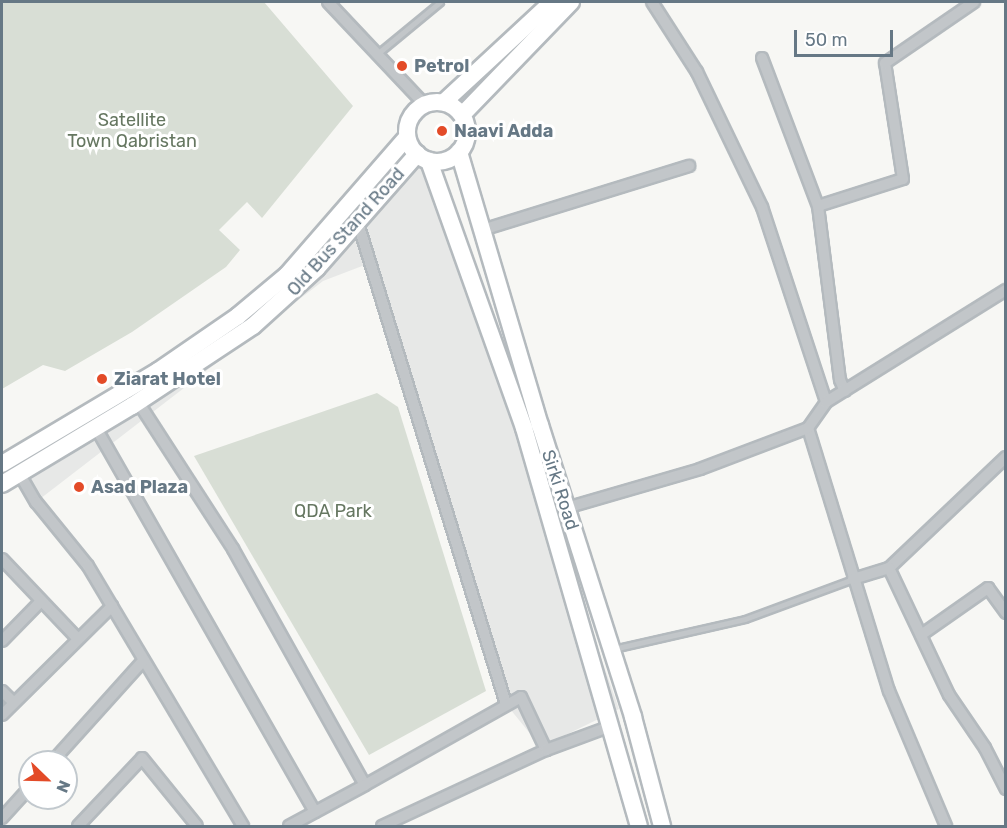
<!DOCTYPE html>
<html>
<head>
<meta charset="utf-8">
<style>
	body { margin:0 }
	#map { position:relative; width:1007px; height:828px; overflow:hidden; background:#f7f7f4; font-family:Rubik,sans-serif }
	div>[style] { position:absolute }
	.built>* { inset:0; background:#e7e8e7 }
	.green>* { inset:0; background:#d8ded5 }
	.roads { filter:drop-shadow(2px 0 #b4babe) drop-shadow(-2px 0 #b4babe) drop-shadow(0 2px #b4babe) drop-shadow(0 -2px #b4babe) }
	.service>* { height:5px; margin:-2.5px; padding:0 2.5px; transform-origin:2.5px; border-radius:2.5px; background:#c2c6c9 }
	.minor>* { height:10px; margin:-5px; padding:0 5px; transform-origin:5px; border-radius:5px; background:#c2c6c9 }
	.secondary>* { height:16px; margin:-8px; padding:0 8px; transform-origin:8px; border-radius:8px; background:#fff }
	.secondary>.ring { margin:-8px; padding:0; box-sizing:content-box; background:none; border:16px solid #fff; border-radius:50% }
	.dots>* { width:16px; height:16px; translate:-50% -50%; box-sizing:border-box; border:3px solid #fff; border-radius:50% }
	span { translate:-50% -50%; white-space:nowrap; text-align:center; line-height:1.15; -webkit-text-stroke:6px #fff; paint-order:stroke }
	.poi-label { font-size:18px; color:#667885; font-weight:700 }
	.left { translate:0 -50%; text-align:left }
	.park-label { font-size:18px; color:#667761 }
	.street-label { font-size:18px; color:#667885 }
	.frame { position:absolute; inset:0; border:3px solid #667885; pointer-events:none }
	.north { position:absolute; left:18px; top:750px; width:60px; height:60px; box-sizing:border-box; background:#fff; border:2px solid #c2c9ce; border-radius:50%; rotate:113deg; font-size:16px; font-weight:700; line-height:24px; text-align:center; color:#667885 }
	.north::after { content:''; display:block; margin:auto; width:21px; height:27px; background:#e34b28; clip-path:polygon(50% 0,100% 100%,50% 72%,0 100%) }
	.scale { position:absolute; left:794px; top:30px; width:99px; height:27px; box-sizing:border-box; border:3px solid #667885; border-top:0; padding-left:8px; font-size:18px; line-height:21px; white-space:nowrap; color:#667885; -webkit-text-stroke:4px #fff; paint-order:stroke }
</style>
</head>
<body>
<div id="map">
	<div class="built">
		<div style="clip-path:polygon(417px 156px,427px 162px,619px 709px,541px 747px,506px 704px,370px 263px,323px 281px,36px 502px,19px 473px,289px 296px)"></div>
	</div>
	<div class="green">
		<div style="clip-path:polygon(2px 2px,264px 2px,353px 106px,262px 218px,247px 202px,219px 230px,240px 250px,226px 267px,132px 332px,65px 371px,43px 365px,2px 389px)"></div>
		<div style="clip-path:polygon(377px 393px,398px 407px,486px 691px,369px 755px,194px 456px)"></div>
	</div>
	<div class="roads">
		<div class="service">
			<div style="left:377px;top:54px;width:82px;rotate:-39.5deg"></div>
			<div style="left:613px;top:649px;width:135px;rotate:-12.8deg"></div>
			<div style="left:745px;top:619px;width:115px;rotate:-20.3deg"></div>
		</div>
		<div class="minor">
			<div style="left:328px;top:2px;width:140px;rotate:46.7deg"></div>
			<div style="left:652px;top:2px;width:83px;rotate:57.3deg"></div>
			<div style="left:697px;top:72px;width:150px;rotate:64.3deg"></div>
			<div style="left:762px;top:207px;width:205px;rotate:71.8deg"></div>
			<div style="left:762px;top:58px;width:158px;rotate:69.3deg"></div>
			<div style="left:818px;top:206px;width:175px;rotate:82.8deg"></div>
			<div style="left:840px;top:380px;width:12px;rotate:66deg"></div>
			<div style="left:818px;top:206px;width:89px;rotate:-17.6deg"></div>
			<div style="left:903px;top:179px;width:117px;rotate:-98.8deg"></div>
			<div style="left:885px;top:63px;width:108px;rotate:-34.4deg"></div>
			<div style="left:357px;top:220px;width:506px;rotate:72.89deg"></div>
			<div style="left:482px;top:230px;width:217px;rotate:-17.2deg"></div>
			<div style="left:138px;top:402px;width:175px;rotate:57.1deg"></div>
			<div style="left:233px;top:549px;width:270px;rotate:60.8deg"></div>
			<div style="left:365px;top:785px;width:179px;rotate:-29.4deg"></div>
			<div style="left:521px;top:697px;width:59px;rotate:64.7deg"></div>
			<div style="left:96px;top:428px;width:442px;rotate:60.3deg"></div>
			<div style="left:808px;top:428px;width:275px;rotate:72.9deg"></div>
			<div style="left:889px;top:691px;width:147px;rotate:67.1deg"></div>
			<div style="left:1006px;top:457px;width:161px;rotate:136.5deg"></div>
			<div style="left:889px;top:568px;width:140px;rotate:64.7deg"></div>
			<div style="left:949px;top:695px;width:64px;rotate:55.8deg"></div>
			<div style="left:985px;top:748px;width:46px;rotate:62.9deg"></div>
			<div style="left:19px;top:473px;width:34px;rotate:60deg"></div>
			<div style="left:36px;top:502px;width:82px;rotate:50.9deg"></div>
			<div style="left:88px;top:566px;width:303px;rotate:59.2deg"></div>
			<div style="left:566px;top:508px;width:140px;rotate:-16.2deg"></div>
			<div style="left:700px;top:469px;width:116px;rotate:-20.8deg"></div>
			<div style="left:808px;top:428px;width:32px;rotate:-55deg"></div>
			<div style="left:826px;top:402px;width:212px;rotate:-31.9deg"></div>
			<div style="left:2px;top:559px;width:110px;rotate:46.5deg"></div>
			<div style="left:853px;top:579px;width:38px;rotate:-17deg"></div>
			<div style="left:921px;top:635px;width:82px;rotate:-35deg"></div>
			<div style="left:988px;top:588px;width:31px;rotate:54deg"></div>
			<div style="left:2px;top:641px;width:56px;rotate:-45.7deg"></div>
			<div style="left:2px;top:691px;width:16px;rotate:45deg"></div>
			<div style="left:2px;top:715px;width:155px;rotate:-44.7deg"></div>
			<div style="left:52px;top:762px;width:137px;rotate:-48deg"></div>
			<div style="left:2px;top:818px;width:42px;rotate:-47.9deg"></div>
			<div style="left:78px;top:826px;width:93px;rotate:-46.7deg"></div>
			<div style="left:142px;top:758px;width:87px;rotate:51deg"></div>
			<div style="left:289px;top:826px;width:86px;rotate:-28.3deg"></div>
			<div style="left:382px;top:826px;width:181px;rotate:-24.9deg"></div>
			<div style="left:546px;top:750px;width:69px;rotate:-20.3deg"></div>
		</div>
		<div class="secondary">
			<div class="ring" style="left:407px;top:102px;width:44px;height:44px"></div>
			<div style="left:444px;top:102px;width:147px;rotate:-42.8deg"></div>
			<div style="left:462px;top:115px;width:157px;rotate:-46deg"></div>
			<div style="left:459px;top:152px;width:285px;rotate:73.5deg"></div>
			<div style="left:540px;top:425px;width:306px;rotate:72.3deg"></div>
			<div style="left:633px;top:717px;width:113px;rotate:75.1deg"></div>
			<div style="left:429px;top:161px;width:283px;rotate:70.4deg"></div>
			<div style="left:524px;top:428px;width:414px;rotate:73.9deg"></div>
			<div style="left:2px;top:464px;width:182px;rotate:-30.8deg"></div>
			<div style="left:158px;top:371px;width:97px;rotate:-34.5deg"></div>
			<div style="left:238px;top:316px;width:64px;rotate:-39.9deg"></div>
			<div style="left:287px;top:275px;width:183px;rotate:-49deg"></div>
			<div style="left:2px;top:484px;width:152px;rotate:-31deg"></div>
			<div style="left:132px;top:406px;width:145px;rotate:-33.5deg"></div>
			<div style="left:253px;top:326px;width:86px;rotate:-42.2deg"></div>
			<div style="left:317px;top:268px;width:152px;rotate:-48.7deg"></div>
		</div>
	</div>
	<div class="dots">
		<div style="left:402px;top:66px;background:#e34b28"></div>
		<div style="left:442px;top:131px;background:#e34b28"></div>
		<div style="left:102px;top:379px;background:#e34b28"></div>
		<div style="left:79px;top:487px;background:#e34b28"></div>
	</div>
	<div class="poi-label">
		<span class="left" style="left:414px;top:66px">Petrol</span>
		<span class="left" style="left:454px;top:131px">Naavi Adda</span>
		<span class="left" style="left:114px;top:379px">Ziarat Hotel</span>
		<span class="left" style="left:91px;top:487px">Asad Plaza</span>
	</div>
	<div class="park-label">
		<span style="left:132px;top:131px">Satellite<br>Town Qabristan</span>
		<span style="left:333px;top:511px">QDA Park</span>
	</div>
	<div class="street-label">
		<span style="left:346px;top:232px;rotate:-48deg">Old Bus Stand Road</span>
		<span style="left:560px;top:490px;rotate:72deg">Sirki Road</span>
	</div>
	<div class="frame"></div>
	<div class="north">N</div>
	<div class="scale">50 m</div>
</div>
</body>
</html>
